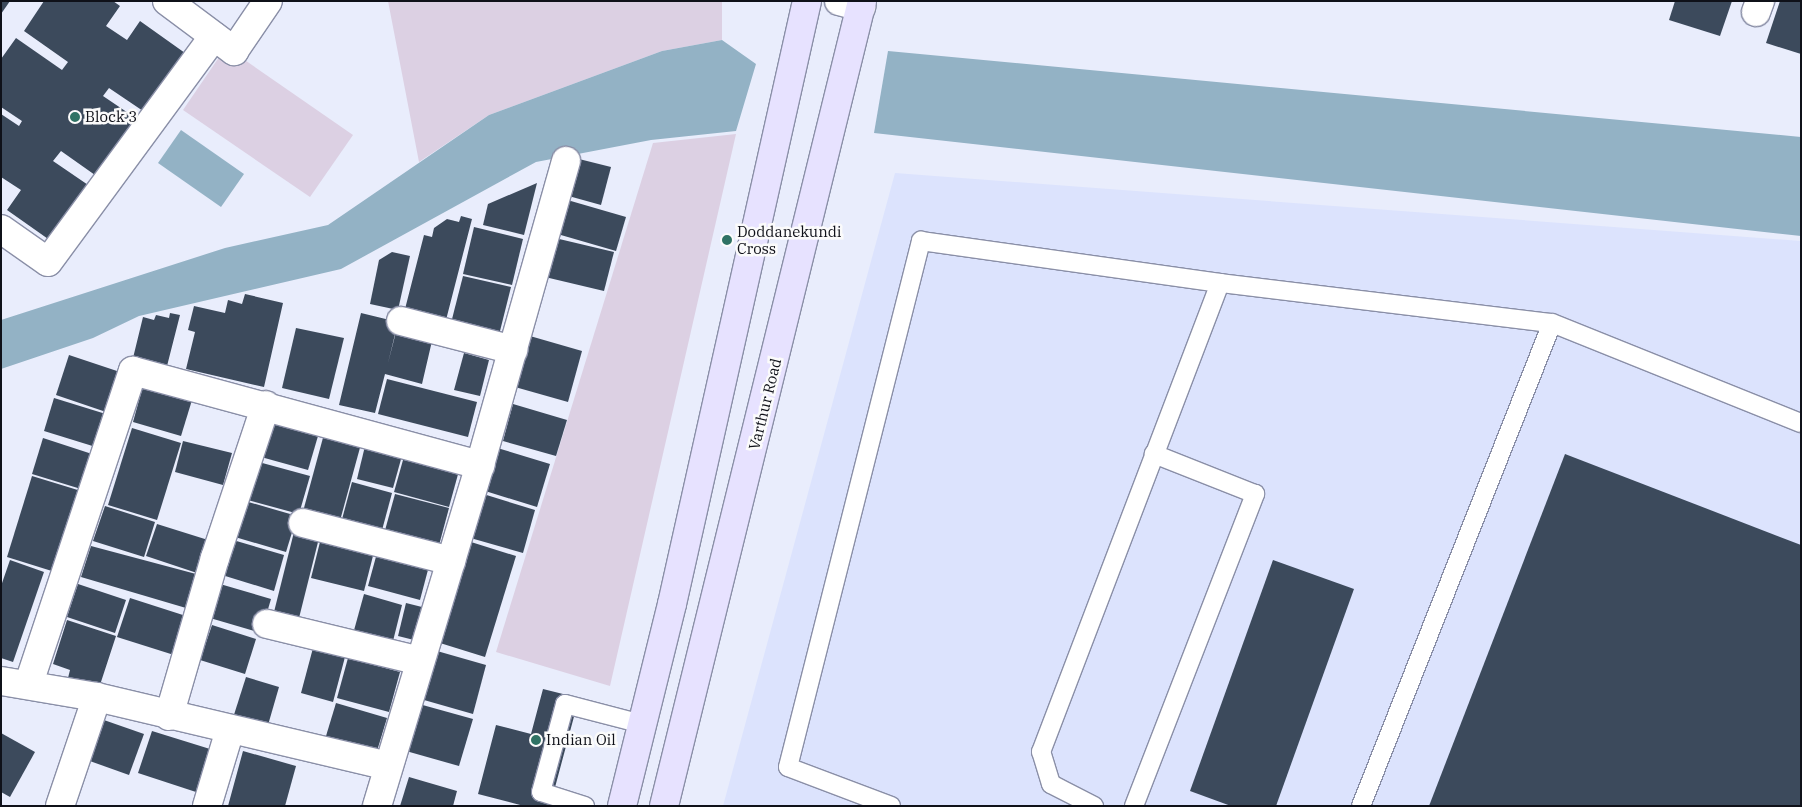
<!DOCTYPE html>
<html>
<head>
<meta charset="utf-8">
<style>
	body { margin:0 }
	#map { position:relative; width:1802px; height:807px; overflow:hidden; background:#e9edfc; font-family:"IBM Plex Serif",serif }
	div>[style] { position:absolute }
	.built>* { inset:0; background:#dce3fd }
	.green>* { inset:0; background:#dcd0e3 }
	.water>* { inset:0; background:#93b2c5 }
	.building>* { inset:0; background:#3c4a5c }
	.roads { filter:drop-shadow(1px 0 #8a8fa7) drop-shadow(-1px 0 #8a8fa7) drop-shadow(0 1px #8a8fa7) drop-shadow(0 -1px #8a8fa7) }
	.lane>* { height:18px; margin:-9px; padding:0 9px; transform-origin:9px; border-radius:9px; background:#fff }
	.street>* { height:28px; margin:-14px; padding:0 14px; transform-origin:14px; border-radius:14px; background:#fff }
	.secondary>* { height:28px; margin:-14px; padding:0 14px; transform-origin:14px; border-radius:14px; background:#fff }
	.primary>* { height:28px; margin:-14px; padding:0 14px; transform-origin:14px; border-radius:14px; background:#e7e2ff }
	.dots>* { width:14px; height:14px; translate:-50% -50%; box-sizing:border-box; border:2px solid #fbfbfb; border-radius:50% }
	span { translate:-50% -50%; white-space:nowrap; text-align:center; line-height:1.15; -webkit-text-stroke:5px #fbfbfb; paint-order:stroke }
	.poi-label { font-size:15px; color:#0f1119 }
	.left { translate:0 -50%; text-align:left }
	.street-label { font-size:15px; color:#0f1119 }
	.frame { position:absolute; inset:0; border:2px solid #0f1119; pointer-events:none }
</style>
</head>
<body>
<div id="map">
	<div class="built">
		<div style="clip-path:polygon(895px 173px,1801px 241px,1801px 806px,723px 806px)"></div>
	</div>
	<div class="green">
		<div style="clip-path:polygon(388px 1px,722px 1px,722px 40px,662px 51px,489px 115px,419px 162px)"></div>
		<div style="clip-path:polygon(226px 47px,353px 135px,310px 197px,183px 110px)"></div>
		<div style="clip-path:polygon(736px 134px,610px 686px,496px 652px,653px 143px)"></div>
	</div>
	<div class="water">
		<div style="clip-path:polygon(722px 40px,756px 64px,736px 131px,651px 140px,536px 162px,341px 269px,139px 316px,93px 338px,1px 369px,1px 320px,225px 248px,328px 225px,489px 115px,662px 51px)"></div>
		<div style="clip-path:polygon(888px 51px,1801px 137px,1801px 236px,874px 133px)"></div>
		<div style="clip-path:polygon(181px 130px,244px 174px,221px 207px,158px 163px)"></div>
	</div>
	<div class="building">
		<div style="clip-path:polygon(1px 1px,10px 1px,1px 14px)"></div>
		<div style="clip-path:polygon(44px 1px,113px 1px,120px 6px,106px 26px,127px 40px,140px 21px,192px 58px,146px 113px,109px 88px,103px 96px,140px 121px,124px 144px,119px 141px,95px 175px,61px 151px,53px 161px,94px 189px,51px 241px,7px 210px,21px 190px,1px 177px,1px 114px,19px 126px,22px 121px,1px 107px,1px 59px,16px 38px,62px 70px,68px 62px,24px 31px)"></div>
		<div style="clip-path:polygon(1675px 1px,1732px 1px,1720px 36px,1669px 20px)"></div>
		<div style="clip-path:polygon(1780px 1px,1801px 1px,1801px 54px,1766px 43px)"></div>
		<div style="clip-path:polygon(575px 158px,611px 167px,601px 205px,565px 195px)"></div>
		<div style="clip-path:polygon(537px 183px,524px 235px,483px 225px,488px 204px)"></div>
		<div style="clip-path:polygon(564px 199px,626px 217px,616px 251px,554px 233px)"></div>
		<div style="clip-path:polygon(461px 216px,472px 219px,446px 320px,405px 309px,424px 235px,432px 237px,434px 228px,447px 219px,459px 222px)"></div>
		<div style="clip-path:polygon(474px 227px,523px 239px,512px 285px,463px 274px)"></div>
		<div style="clip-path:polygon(555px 238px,614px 252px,604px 291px,545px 277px)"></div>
		<div style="clip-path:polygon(392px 252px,410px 256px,398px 310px,370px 304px,379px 260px)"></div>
		<div style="clip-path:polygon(463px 276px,511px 287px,499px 335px,451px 323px)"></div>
		<div style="clip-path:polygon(245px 294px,283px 303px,264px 387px,186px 369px,195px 332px,188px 330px,194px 306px,225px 313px,228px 300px,242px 304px)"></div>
		<div style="clip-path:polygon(170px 313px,180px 315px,167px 366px,133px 358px,143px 317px,154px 320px,156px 315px,169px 318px)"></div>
		<div style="clip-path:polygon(361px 313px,398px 322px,388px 363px,396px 332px,432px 341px,422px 384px,385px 374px,375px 413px,339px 405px)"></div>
		<div style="clip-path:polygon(296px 328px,344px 338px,329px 399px,282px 388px)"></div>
		<div style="clip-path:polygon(530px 336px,582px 351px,568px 402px,515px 387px)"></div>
		<div style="clip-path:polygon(464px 353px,489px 360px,480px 396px,454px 390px)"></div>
		<div style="clip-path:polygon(69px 355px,123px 373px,109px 413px,56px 395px)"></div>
		<div style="clip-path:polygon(387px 379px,477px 402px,468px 437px,378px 414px)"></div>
		<div style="clip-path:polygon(143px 386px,192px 400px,181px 436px,133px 422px)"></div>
		<div style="clip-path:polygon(54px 398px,109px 415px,99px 448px,44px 431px)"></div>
		<div style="clip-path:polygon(513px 404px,567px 420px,556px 456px,503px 441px)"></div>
		<div style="clip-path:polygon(271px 422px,318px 436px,308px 470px,261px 457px)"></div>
		<div style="clip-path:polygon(132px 428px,181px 443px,157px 520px,108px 505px)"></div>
		<div style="clip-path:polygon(324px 434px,361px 444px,338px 528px,301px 519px)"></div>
		<div style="clip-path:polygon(43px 438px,92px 454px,81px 489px,32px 474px)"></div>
		<div style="clip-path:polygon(183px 441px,232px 453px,223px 485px,175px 472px)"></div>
		<div style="clip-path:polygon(366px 442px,403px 452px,393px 488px,357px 479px)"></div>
		<div style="clip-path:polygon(494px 447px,550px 464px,537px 507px,482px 490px)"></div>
		<div style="clip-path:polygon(405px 453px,460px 467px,449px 507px,394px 492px)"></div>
		<div style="clip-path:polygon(1565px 454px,1801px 545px,1801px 806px,1429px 806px)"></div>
		<div style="clip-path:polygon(255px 461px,310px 476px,299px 514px,244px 499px)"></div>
		<div style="clip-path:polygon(32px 476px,81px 491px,55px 572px,7px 557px)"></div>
		<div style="clip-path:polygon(352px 482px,392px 493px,381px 534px,341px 523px)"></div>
		<div style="clip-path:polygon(480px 493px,535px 510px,523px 553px,467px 537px)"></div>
		<div style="clip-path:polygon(395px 494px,449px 508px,438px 549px,384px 534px)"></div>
		<div style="clip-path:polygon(245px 501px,297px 516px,286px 552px,235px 537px)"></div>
		<div style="clip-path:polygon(105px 506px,155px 522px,144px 557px,93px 541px)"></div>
		<div style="clip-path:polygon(157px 524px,208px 540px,197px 573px,146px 556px)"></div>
		<div style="clip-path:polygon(294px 532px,319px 538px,298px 622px,273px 616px)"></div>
		<div style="clip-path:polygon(321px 538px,374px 552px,364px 591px,311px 578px)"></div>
		<div style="clip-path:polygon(233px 540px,284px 555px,274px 591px,222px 575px)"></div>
		<div style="clip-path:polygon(471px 542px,516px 556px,485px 657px,440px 643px)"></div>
		<div style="clip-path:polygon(91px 546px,196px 574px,186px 608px,81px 577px)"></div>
		<div style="clip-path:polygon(377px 553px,429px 566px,420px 600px,368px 586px)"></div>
		<div style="clip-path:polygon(10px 560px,44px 572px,13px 662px,1px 658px,1px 586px)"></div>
		<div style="clip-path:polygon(1273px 560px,1354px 589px,1276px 806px,1231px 806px,1190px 791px)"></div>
		<div style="clip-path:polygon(78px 584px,126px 600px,115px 633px,67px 617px)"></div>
		<div style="clip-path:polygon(220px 584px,271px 599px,261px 633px,210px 618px)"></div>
		<div style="clip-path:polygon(364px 594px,402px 605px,392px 645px,353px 634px)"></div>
		<div style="clip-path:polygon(130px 598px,186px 616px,174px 655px,117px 637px)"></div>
		<div style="clip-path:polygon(406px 603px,422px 607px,414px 640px,398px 636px)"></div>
		<div style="clip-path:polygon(67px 620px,116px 636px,99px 688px,68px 678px,70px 670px,53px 664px)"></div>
		<div style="clip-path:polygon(212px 625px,256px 639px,245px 674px,200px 660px)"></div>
		<div style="clip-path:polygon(313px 648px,345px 657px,333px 702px,301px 693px)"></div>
		<div style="clip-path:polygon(437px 651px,486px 665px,473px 714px,424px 700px)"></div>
		<div style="clip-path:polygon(348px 658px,400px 672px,389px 712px,337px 698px)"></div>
		<div style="clip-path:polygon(246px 677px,279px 687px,266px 732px,232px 721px)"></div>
		<div style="clip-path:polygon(543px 689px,579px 698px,550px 806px,524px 806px,478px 794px,496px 725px,531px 734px)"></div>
		<div style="clip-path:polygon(336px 703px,387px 718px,377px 751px,326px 736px)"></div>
		<div style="clip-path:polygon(419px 704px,473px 719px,459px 766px,406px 751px)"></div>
		<div style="clip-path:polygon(101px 719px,144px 734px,129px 775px,87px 760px)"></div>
		<div style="clip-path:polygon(152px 731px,210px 749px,196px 792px,138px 773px)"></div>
		<div style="clip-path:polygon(1px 733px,35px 752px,10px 797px,1px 792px)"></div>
		<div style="clip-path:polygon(243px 751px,296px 766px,285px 806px,228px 806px)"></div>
		<div style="clip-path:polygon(409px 777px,457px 791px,453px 806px,400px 806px)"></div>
	</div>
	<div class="roads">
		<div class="lane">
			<div style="left:585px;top:806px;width:46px;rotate:-162.3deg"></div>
			<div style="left:541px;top:792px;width:91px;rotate:-74.7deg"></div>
			<div style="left:565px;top:704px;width:80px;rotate:14.6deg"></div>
			<div style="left:891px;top:806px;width:110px;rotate:-159.3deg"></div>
			<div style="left:788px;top:767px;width:543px;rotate:-75.81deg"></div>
			<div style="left:921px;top:241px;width:302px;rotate:8deg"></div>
			<div style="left:1220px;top:283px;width:334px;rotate:6.9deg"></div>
			<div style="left:1552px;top:323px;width:268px;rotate:21.9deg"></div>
			<div style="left:1094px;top:806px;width:48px;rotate:-152.9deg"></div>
			<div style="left:1051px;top:784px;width:34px;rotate:-107deg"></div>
			<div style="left:1041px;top:752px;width:502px;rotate:-69.11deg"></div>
			<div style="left:1134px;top:806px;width:335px;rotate:-68.8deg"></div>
			<div style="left:1255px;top:494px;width:109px;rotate:-158.4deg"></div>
			<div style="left:1361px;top:806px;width:519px;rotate:-68.42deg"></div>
		</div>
		<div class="street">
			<div style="left:167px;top:1px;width:84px;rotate:36.7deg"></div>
			<div style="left:234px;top:51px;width:60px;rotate:-55.8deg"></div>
			<div style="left:1756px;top:12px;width:12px;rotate:-70deg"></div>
			<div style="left:1px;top:229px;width:57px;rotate:35.1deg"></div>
			<div style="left:48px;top:262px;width:280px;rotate:-53.7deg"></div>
			<div style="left:401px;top:321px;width:116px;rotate:14.5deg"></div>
			<div style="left:303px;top:523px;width:153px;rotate:14.4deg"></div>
			<div style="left:267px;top:624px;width:157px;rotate:13.6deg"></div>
			<div style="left:1px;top:681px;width:97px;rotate:9.5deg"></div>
			<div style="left:97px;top:697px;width:299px;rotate:13.3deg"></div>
			<div style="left:29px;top:683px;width:329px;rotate:-71.6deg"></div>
			<div style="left:133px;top:371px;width:360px;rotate:15.2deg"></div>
			<div style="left:169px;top:716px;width:165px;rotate:-73.8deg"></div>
			<div style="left:215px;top:558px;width:161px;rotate:-71.6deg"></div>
			<div style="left:60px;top:806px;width:115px;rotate:-71.3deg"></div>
			<div style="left:207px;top:806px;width:79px;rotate:-73.2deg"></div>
			<div style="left:377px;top:806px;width:356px;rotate:-73.2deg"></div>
			<div style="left:480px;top:465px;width:316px;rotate:-74.2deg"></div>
		</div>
		<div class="secondary">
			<div style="left:839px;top:1px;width:23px;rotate:15deg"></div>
		</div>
		<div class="primary">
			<div style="left:622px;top:806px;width:208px;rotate:-76.1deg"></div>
			<div style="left:672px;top:604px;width:618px;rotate:-77.38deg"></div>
			<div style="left:664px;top:806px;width:829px;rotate:-76.18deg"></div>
		</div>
	</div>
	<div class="dots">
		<div style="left:75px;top:117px;background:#2f7264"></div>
		<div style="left:727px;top:240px;background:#2f7264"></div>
		<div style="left:536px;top:740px;background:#2f7264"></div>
	</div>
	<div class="poi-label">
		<span class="left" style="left:85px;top:117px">Block 3</span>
		<span class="left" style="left:737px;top:240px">Doddanekundi<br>Cross</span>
		<span class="left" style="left:546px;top:740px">Indian Oil</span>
	</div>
	<div class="street-label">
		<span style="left:765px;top:404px;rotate:-76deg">Varthur Road</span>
	</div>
	<div class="frame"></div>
</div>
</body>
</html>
